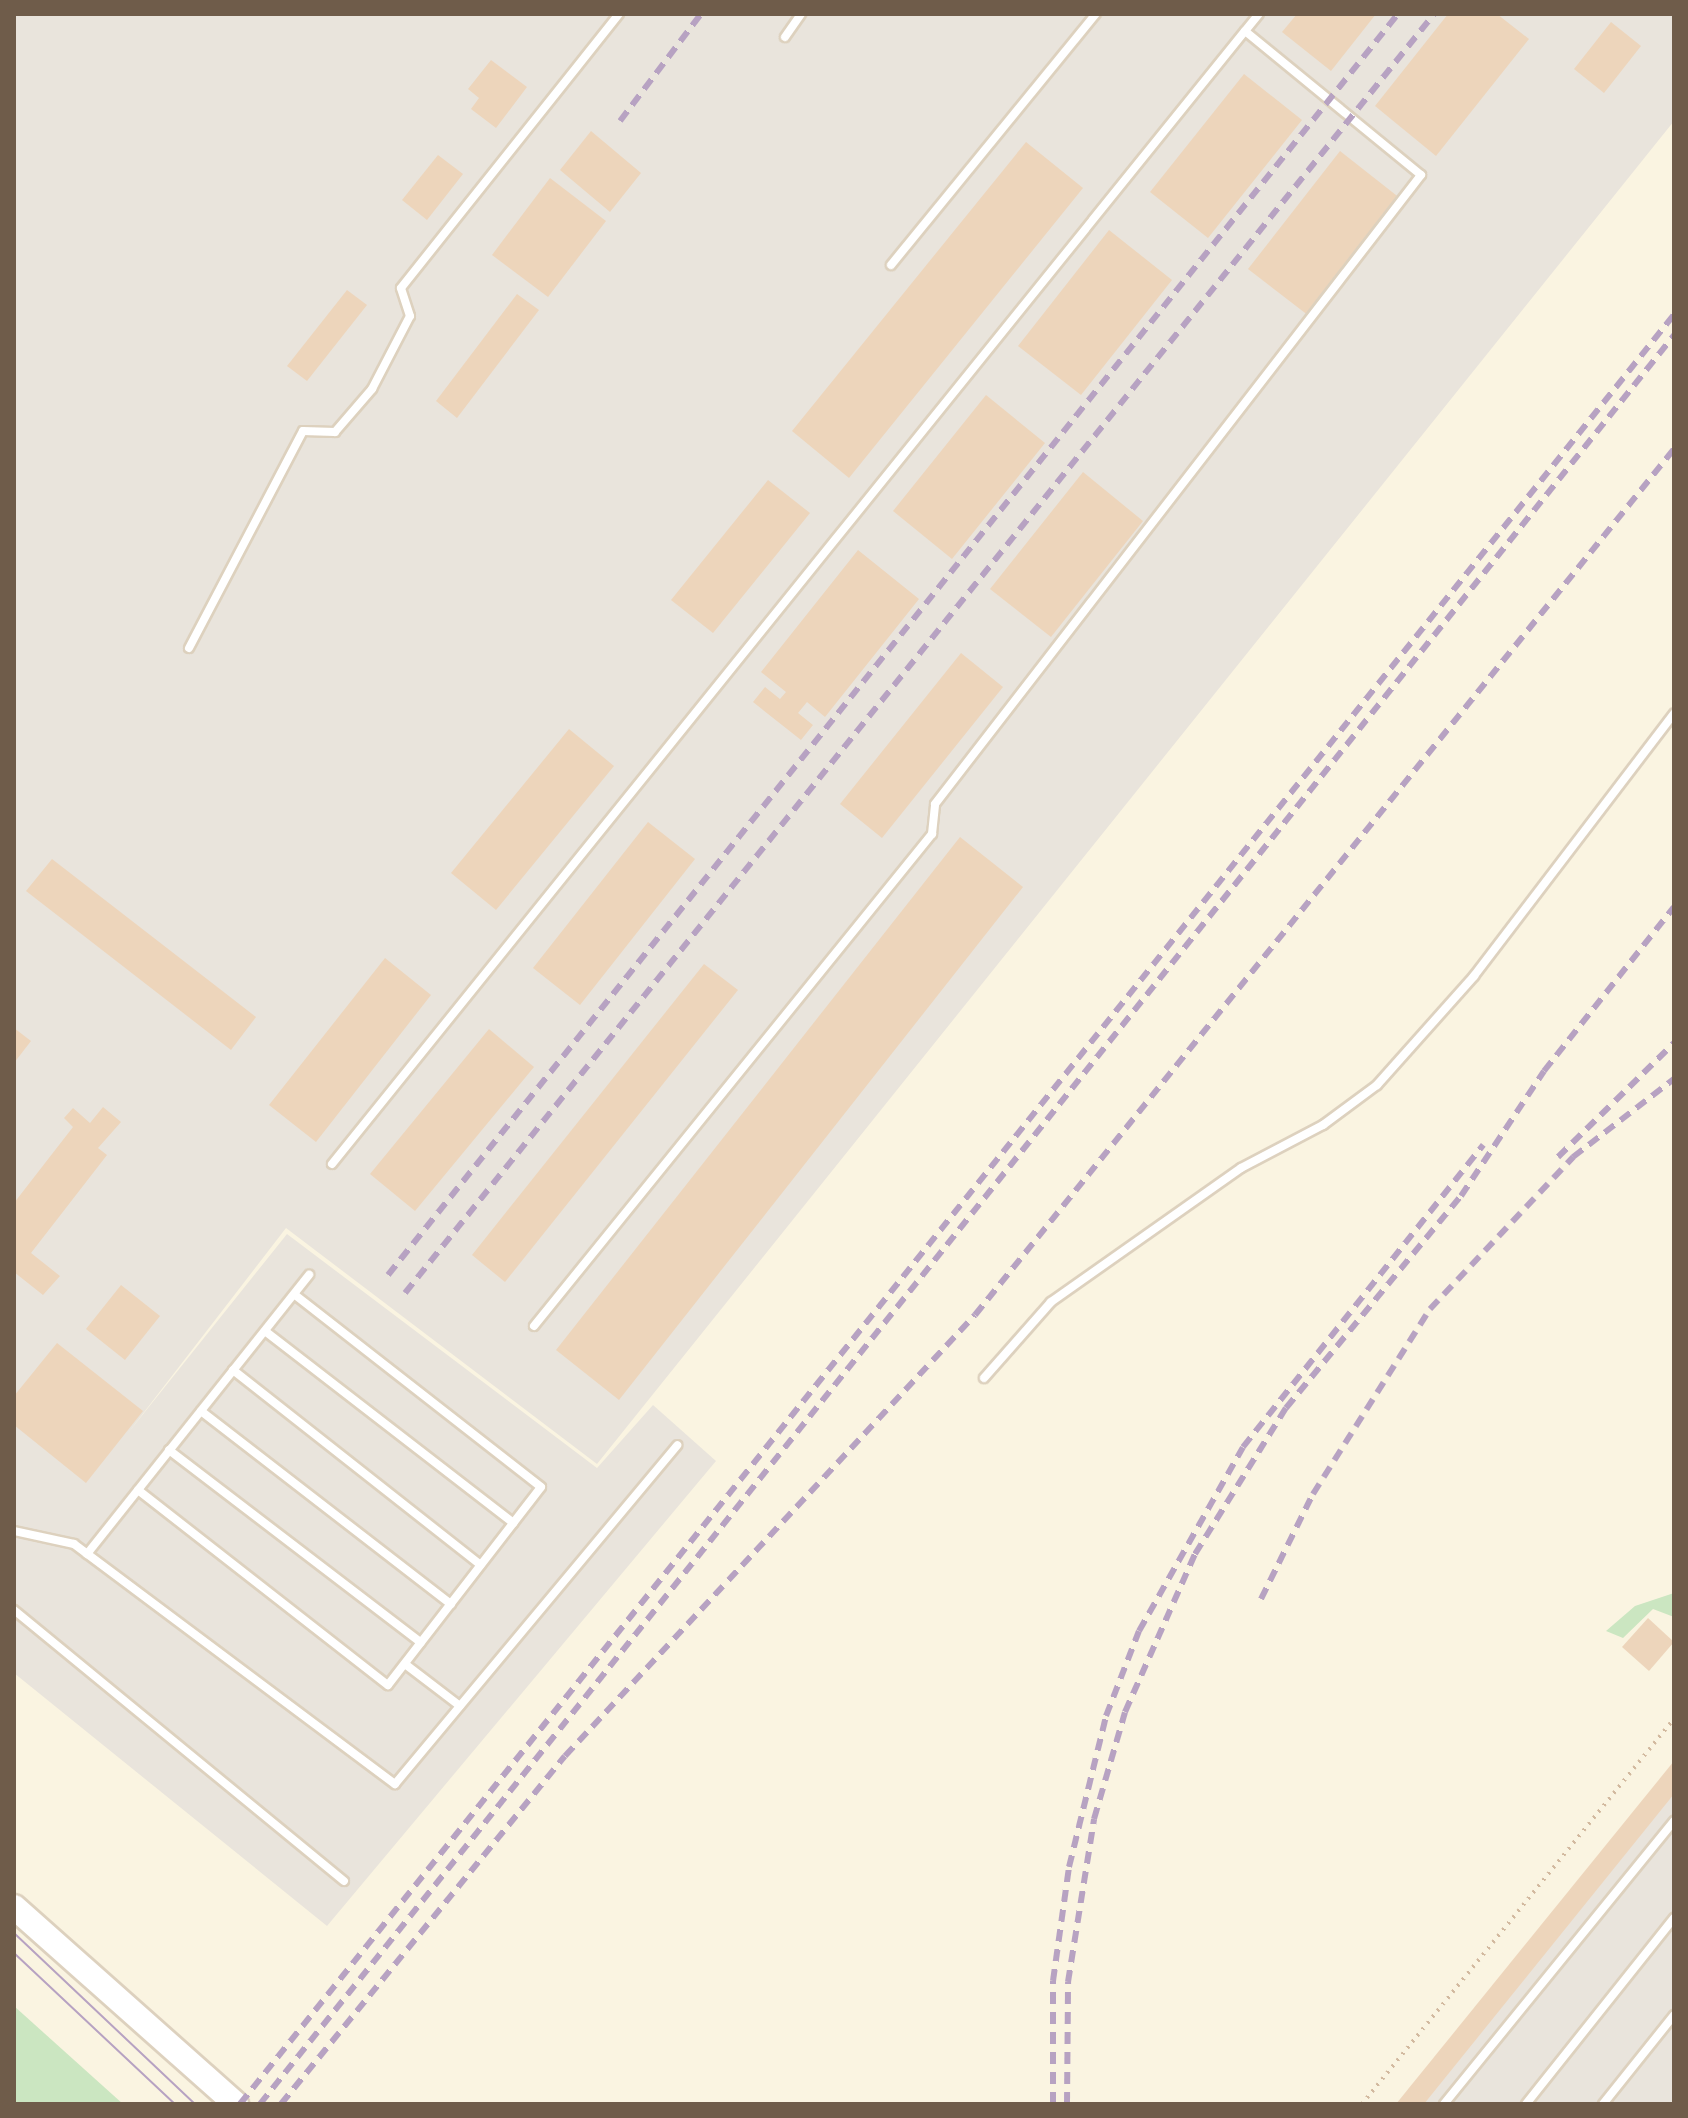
<!DOCTYPE html>
<html>
<head>
<meta charset="utf-8">
<style>
	body { margin:0 }
	#map { position:relative; width:1688px; height:2118px; overflow:hidden; background:#faf4e1; font-family:Rubik,sans-serif }
	div>[style] { position:absolute }
	.industrial>* { inset:0; background:#e9e4dc }
	.green>* { inset:0; background:#cbe6c1 }
	.building>* { inset:0; background:#edd5bb }
	.path>* { height:4px; margin-top:-2px; transform-origin:0; background:repeating-linear-gradient(90deg,#d2b99f 0 2px,transparent 0 8px) }
	.roads { filter:drop-shadow(2px 0 #ddd1be) drop-shadow(-2px 0 #ddd1be) drop-shadow(0 2px #ddd1be) drop-shadow(0 -2px #ddd1be) }
	.lane>* { height:8px; margin:-4px; padding:0 4px; transform-origin:4px; border-radius:4px; background:#fff }
	.secondary>* { height:24px; margin:-12px; padding:0 12px; transform-origin:12px; border-radius:12px; background:#fff }
	.tram>* { height:2px; margin:-1px; padding:0 1px; transform-origin:1px; border-radius:1px; background:#b7a2c2 }
	.rail>* { height:6px; margin-top:-3px; transform-origin:0; background:repeating-linear-gradient(90deg,#b7a2c2 0 12px,transparent 0 20px) }
	span { translate:-50% -50%; white-space:nowrap; text-align:center; line-height:1.15; -webkit-text-stroke:8px #fdf7e7; paint-order:stroke }
	.frame { position:absolute; inset:0; border:16px solid #6f5c4a; pointer-events:none }
</style>
</head>
<body>
<div id="map">
	<div class="industrial">
		<div style="clip-path:polygon(14px 14px,1674px 14px,1674px 121px,597px 1464px,286px 1228px,128px 1433px,287px 1234px,597px 1468px,653px 1405px,716px 1461px,327px 1926px,14px 1673px)"></div>
		<div style="clip-path:polygon(1674px 1766px,1674px 2104px,1398px 2104px)"></div>
	</div>
	<div class="green">
		<div style="clip-path:polygon(1674px 1593px,1674px 1617px,1653px 1609px,1623px 1638px,1606px 1631px,1635px 1606px)"></div>
		<div style="clip-path:polygon(14px 2006px,123px 2104px,14px 2104px)"></div>
	</div>
	<div class="building">
		<div style="clip-path:polygon(1297px 14px,1376px 14px,1331px 71px,1282px 32px)"></div>
		<div style="clip-path:polygon(1448px 14px,1497px 14px,1529px 39px,1436px 156px,1375px 106px)"></div>
		<div style="clip-path:polygon(1611px 22px,1641px 46px,1604px 93px,1574px 69px)"></div>
		<div style="clip-path:polygon(491px 60px,527px 87px,496px 128px,471px 109px,479px 98px,468px 89px)"></div>
		<div style="clip-path:polygon(1244px 74px,1302px 120px,1208px 238px,1150px 192px)"></div>
		<div style="clip-path:polygon(591px 131px,641px 173px,610px 212px,560px 170px)"></div>
		<div style="clip-path:polygon(1026px 142px,1083px 188px,849px 478px,792px 431px)"></div>
		<div style="clip-path:polygon(1340px 151px,1401px 199px,1309px 316px,1248px 269px)"></div>
		<div style="clip-path:polygon(438px 155px,463px 174px,427px 220px,402px 200px)"></div>
		<div style="clip-path:polygon(550px 178px,606px 221px,548px 297px,492px 255px)"></div>
		<div style="clip-path:polygon(1109px 230px,1172px 280px,1081px 395px,1018px 346px)"></div>
		<div style="clip-path:polygon(347px 290px,367px 305px,307px 381px,287px 366px)"></div>
		<div style="clip-path:polygon(517px 294px,539px 310px,457px 418px,436px 401px)"></div>
		<div style="clip-path:polygon(986px 395px,1045px 443px,952px 559px,893px 511px)"></div>
		<div style="clip-path:polygon(1083px 472px,1143px 521px,1051px 637px,990px 589px)"></div>
		<div style="clip-path:polygon(768px 480px,810px 513px,713px 633px,671px 600px)"></div>
		<div style="clip-path:polygon(858px 550px,919px 599px,825px 717px,807px 702px,798px 713px,813px 725px,801px 740px,753px 702px,765px 687px,780px 699px,786px 692px,761px 672px)"></div>
		<div style="clip-path:polygon(961px 653px,1003px 687px,882px 838px,840px 804px)"></div>
		<div style="clip-path:polygon(569px 729px,614px 766px,496px 910px,451px 873px)"></div>
		<div style="clip-path:polygon(648px 822px,695px 859px,580px 1005px,533px 968px)"></div>
		<div style="clip-path:polygon(960px 837px,1023px 887px,619px 1400px,556px 1350px)"></div>
		<div style="clip-path:polygon(52px 859px,256px 1017px,231px 1050px,26px 891px)"></div>
		<div style="clip-path:polygon(385px 958px,431px 995px,316px 1142px,269px 1105px)"></div>
		<div style="clip-path:polygon(704px 964px,738px 990px,505px 1282px,472px 1255px)"></div>
		<div style="clip-path:polygon(14px 1028px,31px 1041px,14px 1063px)"></div>
		<div style="clip-path:polygon(489px 1029px,534px 1067px,415px 1211px,370px 1174px)"></div>
		<div style="clip-path:polygon(103px 1107px,121px 1122px,98px 1148px,107px 1155px,31px 1253px,60px 1276px,43px 1295px,14px 1272px,14px 1203px,73px 1127px,64px 1118px,73px 1108px,90px 1123px)"></div>
		<div style="clip-path:polygon(121px 1285px,160px 1316px,125px 1360px,86px 1329px)"></div>
		<div style="clip-path:polygon(57px 1343px,143px 1411px,86px 1483px,14px 1425px,14px 1396px)"></div>
		<div style="clip-path:polygon(1648px 1618px,1674px 1642px,1649px 1671px,1622px 1647px)"></div>
		<div style="clip-path:polygon(1674px 1761px,1674px 1794px,1424px 2104px,1396px 2104px)"></div>
	</div>
	<div class="path">
		<div style="left:1362px;top:2104px;width:496px;rotate:-51deg"></div>
	</div>
	<div class="roads">
		<div class="lane">
			<div style="left:785px;top:37px;width:28px;rotate:-55deg"></div>
			<div style="left:891px;top:265px;width:324px;rotate:-50.8deg"></div>
			<div style="left:189px;top:648px;width:245px;rotate:-62.3deg"></div>
			<div style="left:303px;top:431px;width:32px;rotate:2deg"></div>
			<div style="left:335px;top:432px;width:57px;rotate:-49.3deg"></div>
			<div style="left:372px;top:389px;width:82px;rotate:-62.5deg"></div>
			<div style="left:410px;top:316px;width:29px;rotate:-108deg"></div>
			<div style="left:401px;top:288px;width:350px;rotate:-51.5deg"></div>
			<div style="left:332px;top:1164px;width:1455px;rotate:-51.14deg"></div>
			<div style="left:534px;top:1326px;width:633px;rotate:-51.03deg"></div>
			<div style="left:932px;top:834px;width:30px;rotate:-84deg"></div>
			<div style="left:935px;top:804px;width:795px;rotate:-52.31deg"></div>
			<div style="left:1421px;top:175px;width:227px;rotate:-140.7deg"></div>
			<div style="left:1245px;top:31px;width:22px;rotate:-51deg"></div>
			<div style="left:265px;top:1331px;width:314px;rotate:37.7deg"></div>
			<div style="left:233px;top:1370px;width:315px;rotate:38.2deg"></div>
			<div style="left:984px;top:1378px;width:101px;rotate:-48.6deg"></div>
			<div style="left:1051px;top:1302px;width:232px;rotate:-35.2deg"></div>
			<div style="left:1241px;top:1168px;width:93px;rotate:-27.7deg"></div>
			<div style="left:1323px;top:1125px;width:67px;rotate:-36.5deg"></div>
			<div style="left:1377px;top:1085px;width:146px;rotate:-48.3deg"></div>
			<div style="left:1474px;top:976px;width:330px;rotate:-52.7deg"></div>
			<div style="left:201px;top:1411px;width:316px;rotate:37.7deg"></div>
			<div style="left:169px;top:1450px;width:317px;rotate:37.4deg"></div>
			<div style="left:138px;top:1490px;width:317px;rotate:38deg"></div>
			<div style="left:388px;top:1685px;width:250px;rotate:-52.3deg"></div>
			<div style="left:541px;top:1487px;width:313px;rotate:-142deg"></div>
			<div style="left:14px;top:1531px;width:61px;rotate:12.2deg"></div>
			<div style="left:74px;top:1544px;width:401px;rotate:36.8deg"></div>
			<div style="left:395px;top:1784px;width:441px;rotate:-50.2deg"></div>
			<div style="left:87px;top:1554px;width:357px;rotate:-51.5deg"></div>
			<div style="left:14px;top:1610px;width:427px;rotate:39.4deg"></div>
			<div style="left:405px;top:1664px;width:69px;rotate:37.4deg"></div>
			<div style="left:1444px;top:2104px;width:365px;rotate:-50.9deg"></div>
			<div style="left:1526px;top:2104px;width:238px;rotate:-51.5deg"></div>
			<div style="left:1603px;top:2104px;width:114px;rotate:-51.4deg"></div>
		</div>
		<div class="secondary">
			<div style="left:14px;top:1907px;width:297px;rotate:41.6deg"></div>
		</div>
	</div>
	<div class="tram">
		<div style="left:14px;top:1933px;width:249px;rotate:43.4deg"></div>
		<div style="left:14px;top:1953px;width:221px;rotate:43.2deg"></div>
	</div>
	<div class="rail">
		<div style="left:620px;top:121px;width:134px;rotate:-52.9deg"></div>
		<div style="left:1558px;top:1157px;width:163px;rotate:-44.5deg"></div>
		<div style="left:388px;top:1275px;width:1616px;rotate:-51.31deg"></div>
		<div style="left:405px;top:1293px;width:1642px;rotate:-51.18deg"></div>
		<div style="left:1261px;top:1599px;width:117px;rotate:-63.7deg"></div>
		<div style="left:1313px;top:1494px;width:219px;rotate:-57.7deg"></div>
		<div style="left:1430px;top:1309px;width:209px;rotate:-46.7deg"></div>
		<div style="left:1573px;top:1157px;width:128px;rotate:-37.7deg"></div>
		<div style="left:240px;top:2104px;width:2293px;rotate:-51.29deg"></div>
		<div style="left:260px;top:2104px;width:2265px;rotate:-51.36deg"></div>
		<div style="left:281px;top:2104px;width:449px;rotate:-50.8deg"></div>
		<div style="left:565px;top:1756px;width:602px;rotate:-47.09deg"></div>
		<div style="left:975px;top:1315px;width:1113px;rotate:-51.09deg"></div>
		<div style="left:1053px;top:2104px;width:123px;rotate:-90deg"></div>
		<div style="left:1053px;top:1981px;width:115px;rotate:-82deg"></div>
		<div style="left:1069px;top:1867px;width:155px;rotate:-76.2deg"></div>
		<div style="left:1106px;top:1716px;width:91px;rotate:-68.8deg"></div>
		<div style="left:1139px;top:1631px;width:211px;rotate:-60.5deg"></div>
		<div style="left:1243px;top:1447px;width:386px;rotate:-51.5deg"></div>
		<div style="left:1067px;top:2104px;width:122px;rotate:-89.5deg"></div>
		<div style="left:1068px;top:1982px;width:165px;rotate:-80.9deg"></div>
		<div style="left:1094px;top:1819px;width:111px;rotate:-73.8deg"></div>
		<div style="left:1125px;top:1712px;width:173px;rotate:-66.1deg"></div>
		<div style="left:1195px;top:1554px;width:172px;rotate:-58.1deg"></div>
		<div style="left:1286px;top:1408px;width:275px;rotate:-50.5deg"></div>
		<div style="left:1461px;top:1196px;width:150px;rotate:-56.4deg"></div>
		<div style="left:1544px;top:1071px;width:209px;rotate:-51.6deg"></div>
	</div>
	<div class="frame"></div>
</div>
</body>
</html>
